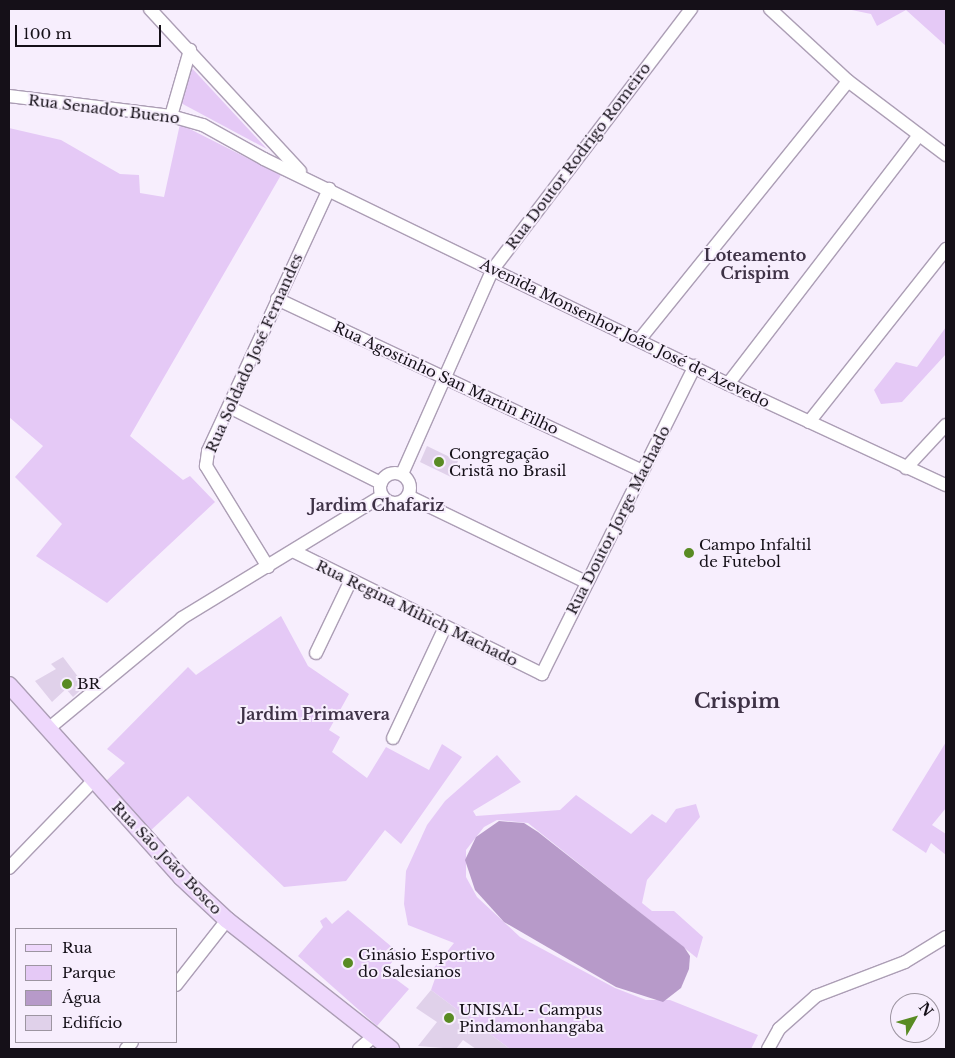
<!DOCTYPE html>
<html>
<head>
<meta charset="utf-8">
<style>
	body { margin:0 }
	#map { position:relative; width:955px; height:1058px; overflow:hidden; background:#f7eefd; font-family:"Libre Baskerville",serif }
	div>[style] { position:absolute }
	.green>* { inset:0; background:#e5c9f6 }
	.water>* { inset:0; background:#b79ac9 }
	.building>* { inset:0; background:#e0d1ea }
	.roads { filter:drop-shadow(1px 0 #ac9eb5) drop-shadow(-1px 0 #ac9eb5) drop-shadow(0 1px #ac9eb5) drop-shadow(0 -1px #ac9eb5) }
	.minor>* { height:12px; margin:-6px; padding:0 6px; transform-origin:6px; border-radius:6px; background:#fff }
	.minor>.ring { margin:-6px; padding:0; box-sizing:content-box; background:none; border:12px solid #fff; border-radius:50% }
	.major>* { height:16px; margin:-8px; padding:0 8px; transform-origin:8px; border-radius:8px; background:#eed7fc }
	.dots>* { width:14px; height:14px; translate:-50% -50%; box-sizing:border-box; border:2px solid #f7eefd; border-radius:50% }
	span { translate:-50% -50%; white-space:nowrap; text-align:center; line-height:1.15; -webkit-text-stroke:4px #f7eefd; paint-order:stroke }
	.street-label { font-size:15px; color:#151018 }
	.poi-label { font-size:15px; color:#151018 }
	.left { translate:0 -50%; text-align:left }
	.neighbourhood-label { font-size:16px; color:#3e3246; font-weight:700 }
	.district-label { font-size:20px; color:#3e3246; font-weight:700 }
	.frame { position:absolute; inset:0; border:10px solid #151018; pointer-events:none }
	.legend { position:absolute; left:15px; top:928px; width:162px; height:115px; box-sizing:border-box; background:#f7eefd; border:1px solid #9d95a1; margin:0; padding:6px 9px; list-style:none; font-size:15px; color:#151018 }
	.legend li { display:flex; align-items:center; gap:10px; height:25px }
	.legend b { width:25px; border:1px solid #9d95a1 }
	.north { position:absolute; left:890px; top:993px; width:50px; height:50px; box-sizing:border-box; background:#f7eefd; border:1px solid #9d95a1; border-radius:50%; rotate:52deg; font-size:14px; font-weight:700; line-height:20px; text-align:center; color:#151018 }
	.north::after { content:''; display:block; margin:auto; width:18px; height:22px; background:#598b23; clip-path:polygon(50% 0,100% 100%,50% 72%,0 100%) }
	.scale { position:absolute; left:15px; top:25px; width:146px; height:22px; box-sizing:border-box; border:2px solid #151018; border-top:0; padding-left:6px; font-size:15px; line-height:18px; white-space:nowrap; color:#151018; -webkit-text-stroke:4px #f7eefd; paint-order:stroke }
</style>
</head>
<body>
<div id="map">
	<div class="green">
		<div style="clip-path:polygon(847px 9px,946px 9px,946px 46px,906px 10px,877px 26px,871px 14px)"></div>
		<div style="clip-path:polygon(189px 65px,267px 149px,179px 102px)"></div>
		<div style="clip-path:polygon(180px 124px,281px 175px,130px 436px,183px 480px,190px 476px,215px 502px,107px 603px,36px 556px,62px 524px,15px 477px,43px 446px,9px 417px,9px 128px,61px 140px,120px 174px,139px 175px,140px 193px,164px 197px)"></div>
		<div style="clip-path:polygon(946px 327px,946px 354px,902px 402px,881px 404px,874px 390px,896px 362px,917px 367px)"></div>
		<div style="clip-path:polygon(281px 616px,308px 666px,349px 694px,329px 730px,340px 737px,332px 752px,367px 778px,386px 747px,429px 770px,442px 744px,462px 757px,401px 844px,385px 830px,346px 881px,284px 887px,188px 796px,149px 832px,104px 783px,125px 763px,107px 749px,188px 667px,196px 675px)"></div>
		<div style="clip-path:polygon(946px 742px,946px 808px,932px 825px,946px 834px,946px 855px,931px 843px,926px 853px,892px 830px)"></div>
		<div style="clip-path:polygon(497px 755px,521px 782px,473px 811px,476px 816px,560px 810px,576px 795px,631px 834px,652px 814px,666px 823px,676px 809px,696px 804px,700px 817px,647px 880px,642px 903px,652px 911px,674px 911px,703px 937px,697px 958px,528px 823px,497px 820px,484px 827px,466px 850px,466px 877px,477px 897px,520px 937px,615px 988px,646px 1000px,670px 1000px,758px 1035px,751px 1049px,510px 1049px,431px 990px,437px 973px,433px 969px,454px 943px,408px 925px,404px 904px,406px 871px,427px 825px,445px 801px)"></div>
		<div style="clip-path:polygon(348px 910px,399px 953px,385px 971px,409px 989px,377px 1026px,298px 956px,323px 927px,320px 921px,326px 917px,332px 924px)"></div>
	</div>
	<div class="water">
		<div style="clip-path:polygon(499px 821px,524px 823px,538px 832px,684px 947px,690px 956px,689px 969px,681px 988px,663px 1002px,616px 987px,504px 922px,475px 890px,465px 860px,476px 837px)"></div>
	</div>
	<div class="building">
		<div style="clip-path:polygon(427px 446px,458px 461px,451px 477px,420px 462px)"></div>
		<div style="clip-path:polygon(63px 657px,85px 686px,73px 697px,66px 689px,52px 702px,35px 681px,56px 669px,51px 664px)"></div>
		<div style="clip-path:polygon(431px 990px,510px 1049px,476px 1049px,463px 1040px,456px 1049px,418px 1046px,437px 1022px,416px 1008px)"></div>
	</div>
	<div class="roads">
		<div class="minor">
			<div style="left:150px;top:9px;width:221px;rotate:47.2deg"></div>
			<div style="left:770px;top:9px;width:106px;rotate:42.7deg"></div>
			<div style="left:848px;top:81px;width:123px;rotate:37.1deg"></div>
			<div style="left:9px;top:96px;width:163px;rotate:7deg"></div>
			<div style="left:171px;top:116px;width:33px;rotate:16deg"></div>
			<div style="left:203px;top:125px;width:70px;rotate:29.1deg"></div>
			<div style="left:264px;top:159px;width:516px;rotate:25.87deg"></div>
			<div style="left:728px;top:384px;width:240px;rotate:24.9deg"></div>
			<div style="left:171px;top:116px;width:69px;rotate:-73.9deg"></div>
			<div style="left:277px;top:299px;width:403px;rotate:25.2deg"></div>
			<div style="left:640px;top:339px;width:331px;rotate:-51.1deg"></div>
			<div style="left:728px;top:384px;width:314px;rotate:-52.5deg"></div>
			<div style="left:229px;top:407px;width:170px;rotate:26.6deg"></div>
			<div style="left:809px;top:422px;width:221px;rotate:-51.6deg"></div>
			<div style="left:906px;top:468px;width:59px;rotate:-47.1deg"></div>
			<div class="ring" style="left:380px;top:473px;width:18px;height:18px"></div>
			<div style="left:402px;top:474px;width:224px;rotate:-66.1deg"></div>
			<div style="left:493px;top:269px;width:327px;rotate:-52.7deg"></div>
			<div style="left:408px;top:496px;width:198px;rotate:25.8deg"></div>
			<div style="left:293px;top:551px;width:278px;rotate:26.3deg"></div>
			<div style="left:542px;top:674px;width:344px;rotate:-63.6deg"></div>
			<div style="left:268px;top:567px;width:119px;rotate:-121.5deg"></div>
			<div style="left:206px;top:466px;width:15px;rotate:-82deg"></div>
			<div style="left:208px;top:451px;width:289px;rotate:-65.2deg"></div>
			<div style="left:316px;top:653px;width:79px;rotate:-64.4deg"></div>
			<div style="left:48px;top:729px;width:174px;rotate:-39.6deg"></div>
			<div style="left:182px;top:618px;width:234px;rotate:-31.4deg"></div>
			<div style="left:393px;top:738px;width:123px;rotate:-64.9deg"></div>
			<div style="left:9px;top:868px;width:121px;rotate:-46deg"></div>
			<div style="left:176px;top:985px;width:83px;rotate:-51.9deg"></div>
			<div style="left:126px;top:1049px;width:9px;rotate:-49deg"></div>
			<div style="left:359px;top:1049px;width:20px;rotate:-41deg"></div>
			<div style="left:768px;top:1049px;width:23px;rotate:-61deg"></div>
			<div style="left:779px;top:1029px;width:50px;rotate:-41.7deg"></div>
			<div style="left:816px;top:996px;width:95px;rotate:-20.9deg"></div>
			<div style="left:905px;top:962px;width:48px;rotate:-31.4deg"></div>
		</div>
		<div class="major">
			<div style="left:9px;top:685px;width:258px;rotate:48.1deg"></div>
			<div style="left:181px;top:877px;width:63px;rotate:43.1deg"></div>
			<div style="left:227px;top:920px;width:209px;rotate:38.2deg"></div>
		</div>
	</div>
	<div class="dots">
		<div style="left:439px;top:462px;background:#598b23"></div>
		<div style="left:689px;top:553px;background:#598b23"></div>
		<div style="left:67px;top:684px;background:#598b23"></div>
		<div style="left:348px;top:963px;background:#598b23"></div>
		<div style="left:449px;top:1018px;background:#598b23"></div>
	</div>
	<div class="street-label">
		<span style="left:104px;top:109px;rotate:7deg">Rua Senador Bueno</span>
		<span style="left:578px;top:156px;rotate:-53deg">Rua Doutor Rodrigo Romeiro</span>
		<span style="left:625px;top:333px;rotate:26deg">Avenida Monsenhor João José de Azevedo</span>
		<span style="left:254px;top:353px;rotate:-66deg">Rua Soldado José Fernandes</span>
		<span style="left:446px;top:378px;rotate:25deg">Rua Agostinho San Martin Filho</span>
		<span style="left:618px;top:520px;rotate:-63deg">Rua Doutor Jorge Machado</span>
		<span style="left:417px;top:613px;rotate:26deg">Rua Regina Mihich Machado</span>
		<span style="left:167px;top:858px;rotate:46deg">Rua São João Bosco</span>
	</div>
	<div class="poi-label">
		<span class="left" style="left:449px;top:462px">Congregação<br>Cristã no Brasil</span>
		<span class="left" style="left:699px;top:553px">Campo Infaltil<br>de Futebol</span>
		<span class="left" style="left:77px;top:684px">BR</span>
		<span class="left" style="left:358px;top:963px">Ginásio Esportivo<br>do Salesianos</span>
		<span class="left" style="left:459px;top:1018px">UNISAL - Campus<br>Pindamonhangaba</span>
	</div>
	<div class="neighbourhood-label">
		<span style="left:755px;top:264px">Loteamento<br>Crispim</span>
		<span style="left:377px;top:505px">Jardim Chafariz</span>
		<span style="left:315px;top:714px">Jardim Primavera</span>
	</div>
	<div class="district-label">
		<span style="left:737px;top:701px">Crispim</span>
	</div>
	<div class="frame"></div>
	<ul class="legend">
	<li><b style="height:6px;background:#eed7fc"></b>Rua</li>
	<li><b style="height:14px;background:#e5c9f6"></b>Parque</li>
	<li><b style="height:14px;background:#b79ac9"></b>Água</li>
	<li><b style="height:14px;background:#e0d1ea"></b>Edifício</li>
	</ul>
	<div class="north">N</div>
	<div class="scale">100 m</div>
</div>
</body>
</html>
